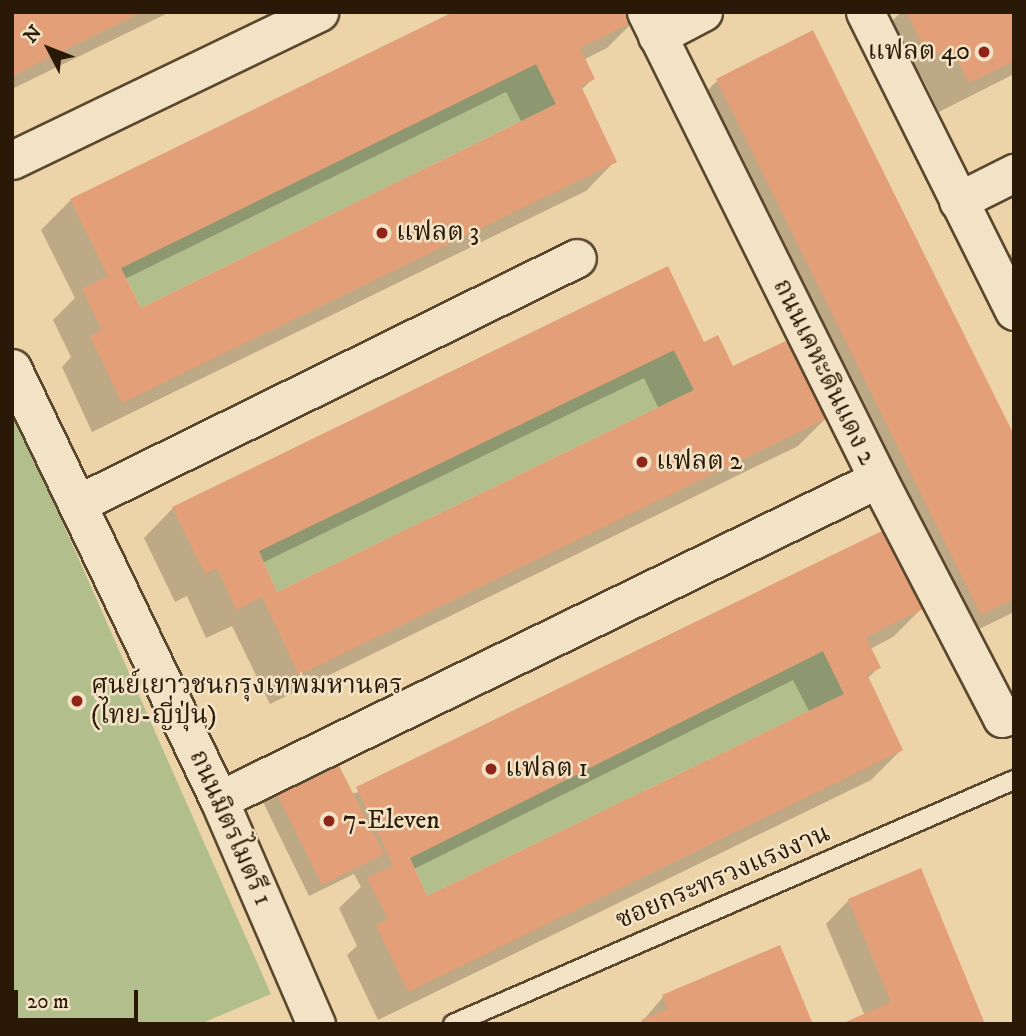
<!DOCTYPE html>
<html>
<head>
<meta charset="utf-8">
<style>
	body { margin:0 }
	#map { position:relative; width:1026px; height:1036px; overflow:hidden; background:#edd4a8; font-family:"IM FELL DW Pica","Noto Serif Thai",serif }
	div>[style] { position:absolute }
	.green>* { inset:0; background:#b2be8c }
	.shadow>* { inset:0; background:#0003 }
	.building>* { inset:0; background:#e39f78 }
	.roads { filter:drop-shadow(2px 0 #5a482e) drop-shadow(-2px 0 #5a482e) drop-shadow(0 2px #5a482e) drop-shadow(0 -2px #5a482e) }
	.lane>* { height:18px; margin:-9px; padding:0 9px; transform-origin:9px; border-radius:9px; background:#f3e3c6 }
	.street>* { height:37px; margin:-18.5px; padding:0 18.5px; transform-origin:18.5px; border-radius:18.5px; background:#f3e3c6 }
	.dots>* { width:19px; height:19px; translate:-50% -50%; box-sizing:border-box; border:4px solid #f3e3c6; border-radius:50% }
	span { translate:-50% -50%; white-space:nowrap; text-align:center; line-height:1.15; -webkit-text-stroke:5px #f3e3c6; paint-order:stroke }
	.poi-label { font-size:26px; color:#291906 }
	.right { translate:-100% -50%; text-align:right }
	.left { translate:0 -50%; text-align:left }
	.street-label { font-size:26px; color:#291906 }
	.frame { position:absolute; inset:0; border:14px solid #291906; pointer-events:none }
	.north { position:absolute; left:14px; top:14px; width:70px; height:70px; -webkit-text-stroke:5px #f3e3c6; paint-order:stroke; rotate:312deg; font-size:19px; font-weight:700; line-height:28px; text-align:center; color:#291906 }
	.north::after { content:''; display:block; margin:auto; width:24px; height:32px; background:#291906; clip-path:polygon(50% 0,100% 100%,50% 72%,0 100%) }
	.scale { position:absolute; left:14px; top:990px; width:124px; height:32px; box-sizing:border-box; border:4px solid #291906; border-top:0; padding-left:9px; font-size:21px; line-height:24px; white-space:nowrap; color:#291906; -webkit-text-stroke:5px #f3e3c6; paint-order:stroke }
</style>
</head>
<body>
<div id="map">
	<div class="green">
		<div style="clip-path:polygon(536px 64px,556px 104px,141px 308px,121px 268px)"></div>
		<div style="clip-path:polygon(674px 350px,694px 390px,277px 592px,259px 551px)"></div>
		<div style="clip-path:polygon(12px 408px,271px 994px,200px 1024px,12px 1024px)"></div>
		<div style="clip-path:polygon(823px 651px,844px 694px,427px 896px,410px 858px)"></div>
	</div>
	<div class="shadow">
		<div style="clip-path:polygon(12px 12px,170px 12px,12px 89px)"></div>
		<div style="clip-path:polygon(901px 12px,1014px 12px,1014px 74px,939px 112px,921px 75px,899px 86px,875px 38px)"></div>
		<div style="clip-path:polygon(evenodd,636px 19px,607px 48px,583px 60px,592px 79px,581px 90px,615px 161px,586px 191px,92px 432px,62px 367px,71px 357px,53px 320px,75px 298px,41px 230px,71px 200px,636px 19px,506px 92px,522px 123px,140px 310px,125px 279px,506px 92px)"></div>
		<div style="clip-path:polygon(813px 32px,1014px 439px,1014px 612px,951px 643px,687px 110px,717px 81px)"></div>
		<div style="clip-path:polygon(1014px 251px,1014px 277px,1005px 260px)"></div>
		<div style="clip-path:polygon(evenodd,667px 269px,703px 345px,732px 369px,828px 416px,798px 446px,270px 704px,232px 626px,206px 638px,187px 596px,175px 602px,144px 538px,173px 508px,667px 269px,644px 378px,659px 409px,277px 594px,262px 563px,644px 378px)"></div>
		<div style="clip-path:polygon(evenodd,922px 608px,893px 637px,870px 649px,879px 667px,867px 679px,901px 750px,871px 780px,378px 1020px,347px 955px,357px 946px,339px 908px,361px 887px,354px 874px,309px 896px,263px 802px,275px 790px,352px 794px,922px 608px,793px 680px,809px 711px,427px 898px,414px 869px,793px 680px)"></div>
		<div style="clip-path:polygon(849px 900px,984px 1024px,865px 1016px,826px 924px)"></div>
		<div style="clip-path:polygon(779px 948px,811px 1024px,640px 1024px,663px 997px)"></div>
	</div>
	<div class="building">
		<div style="clip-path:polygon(12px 12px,142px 12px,12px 76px)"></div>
		<div style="clip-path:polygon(evenodd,453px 12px,635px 12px,639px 19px,580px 48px,595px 79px,581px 86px,617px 162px,122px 403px,90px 336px,102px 330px,82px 289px,108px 276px,70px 199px,453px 12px,536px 64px,556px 104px,141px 308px,121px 268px,536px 64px)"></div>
		<div style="clip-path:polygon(906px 12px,1014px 12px,1014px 61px,969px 83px,951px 47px,929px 58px)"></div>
		<div style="clip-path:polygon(813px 30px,1014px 435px,1014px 599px,981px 615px,716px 79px)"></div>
		<div style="clip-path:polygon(evenodd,668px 266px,704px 342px,718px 335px,733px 366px,792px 338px,830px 417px,299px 675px,262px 597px,236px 610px,217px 568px,205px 574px,172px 507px,668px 266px,674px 350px,694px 390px,277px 592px,259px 551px,674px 350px)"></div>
		<div style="clip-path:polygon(evenodd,886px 529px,925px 608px,866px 637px,881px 668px,867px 674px,903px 750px,408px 992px,376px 925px,388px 919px,367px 878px,393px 865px,356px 787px,886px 529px,823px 651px,844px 694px,427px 896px,410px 858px,823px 651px)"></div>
		<div style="clip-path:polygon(335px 758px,384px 854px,322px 885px,274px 788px)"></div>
		<div style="clip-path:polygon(921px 868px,985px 1024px,841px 1024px,891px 1002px,848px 899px)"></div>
		<div style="clip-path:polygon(780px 945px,813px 1024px,643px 1024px,641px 1020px,668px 1009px,662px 995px)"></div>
	</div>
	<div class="roads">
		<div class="lane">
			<div style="left:453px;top:1024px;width:612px;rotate:-23.51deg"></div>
		</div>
		<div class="street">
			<div style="left:646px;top:12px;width:521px;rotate:63.58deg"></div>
			<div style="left:878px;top:479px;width:269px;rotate:62.6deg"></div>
			<div style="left:1002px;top:718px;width:13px;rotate:-18deg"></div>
			<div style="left:865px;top:12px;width:334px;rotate:63.5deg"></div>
			<div style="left:657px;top:36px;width:52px;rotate:-27.6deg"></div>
			<div style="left:12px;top:160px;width:341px;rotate:-25.7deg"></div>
			<div style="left:958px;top:201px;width:63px;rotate:-26.6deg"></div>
			<div style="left:12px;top:368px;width:479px;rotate:64.4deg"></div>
			<div style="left:219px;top:800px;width:244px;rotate:66.6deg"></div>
			<div style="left:77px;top:504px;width:557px;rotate:-26.2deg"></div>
			<div style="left:219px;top:800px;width:733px;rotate:-25.97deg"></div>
		</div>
	</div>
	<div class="dots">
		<div style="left:984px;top:52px;background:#8f2418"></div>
		<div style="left:382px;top:233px;background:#8f2418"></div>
		<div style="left:642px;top:462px;background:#8f2418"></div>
		<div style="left:77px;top:701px;background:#8f2418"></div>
		<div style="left:491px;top:769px;background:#8f2418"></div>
		<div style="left:329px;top:821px;background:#8f2418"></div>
	</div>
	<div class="poi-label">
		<span class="right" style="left:970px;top:52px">แฟลต 40</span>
		<span class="left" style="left:396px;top:233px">แฟลต 3</span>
		<span class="left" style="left:656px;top:462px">แฟลต 2</span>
		<span class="left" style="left:91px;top:701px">ศูนย์เยาวชนกรุงเทพมหานคร<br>(ไทย-ญี่ปุ่น)</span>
		<span class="left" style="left:505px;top:769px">แฟลต 1</span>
		<span class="left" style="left:343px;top:821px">7-Eleven</span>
	</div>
	<div class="street-label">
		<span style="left:824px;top:372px;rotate:64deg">ถนนเคหะดินแดง 2</span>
		<span style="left:230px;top:828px;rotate:66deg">ถนนมิตรไมตรี 1</span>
		<span style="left:723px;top:877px;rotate:-23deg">ซอยกระทรวงแรงงาน</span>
	</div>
	<div class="frame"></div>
	<div class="north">N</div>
	<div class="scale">20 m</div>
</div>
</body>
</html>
